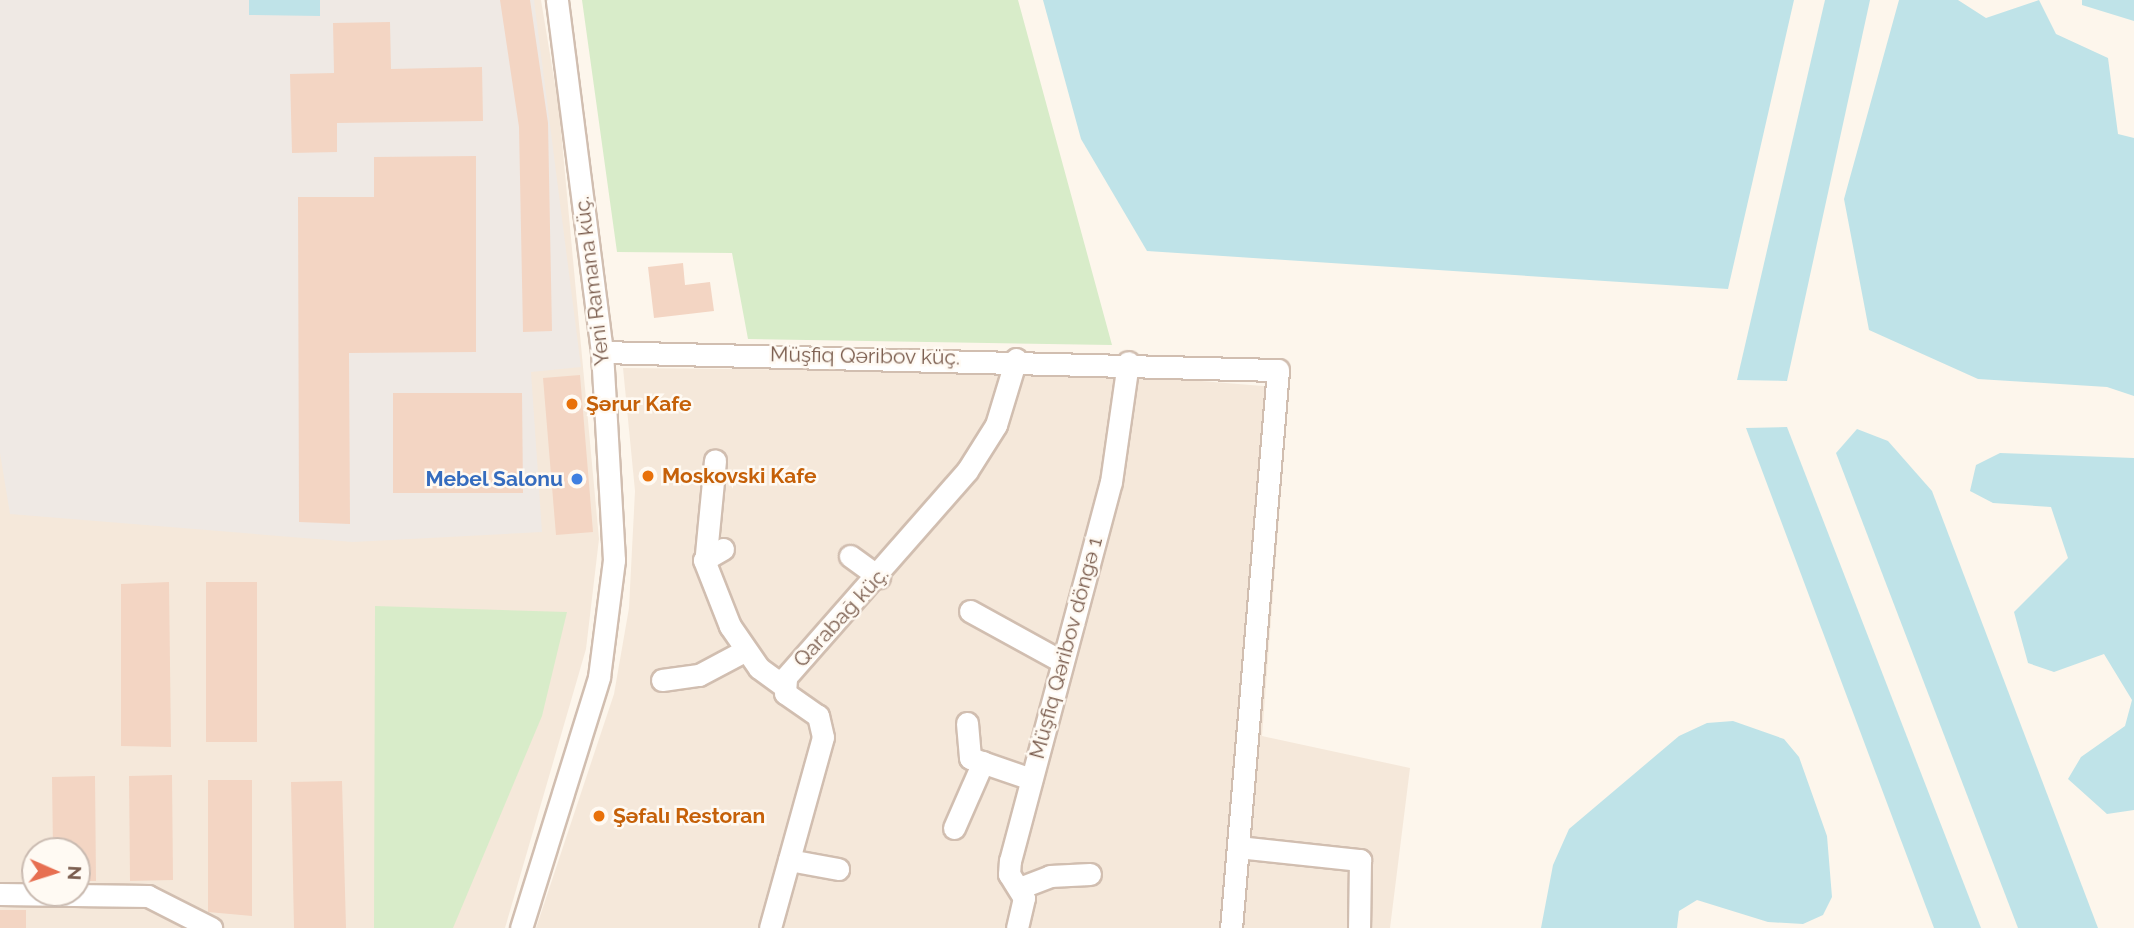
<!DOCTYPE html>
<html>
<head>
<meta charset="utf-8">
<style>
	body { margin:0 }
	#map { position:relative; width:2134px; height:928px; overflow:hidden; background:#fdf6ec; font-family:Raleway,sans-serif }
	div>[style] { position:absolute }
	.residential>* { inset:0; background:#f5e8da }
	.industrial>* { inset:0; background:#efe9e4 }
	.green>* { inset:0; background:#d8ecc9 }
	.water>* { inset:0; background:#bfe3e8 }
	.building>* { inset:0; background:#f3d5c3 }
	.roads { filter:drop-shadow(2px 0 #d1beb0) drop-shadow(-2px 0 #d1beb0) drop-shadow(0 2px #d1beb0) drop-shadow(0 -2px #d1beb0) }
	.minor>* { height:21px; margin:-10.5px; padding:0 10.5px; transform-origin:10.5px; border-radius:10.5px; background:#fff }
	.dots>* { width:19px; height:19px; translate:-50% -50%; box-sizing:border-box; border:4px solid #fffaf3; border-radius:50% }
	span { translate:-50% -50%; white-space:nowrap; text-align:center; line-height:1.15; -webkit-text-stroke:5px #fffaf3; paint-order:stroke }
	.street-label { font-size:21px; color:#7a5c4d }
	.food-label { font-size:21px; color:#c56008; font-weight:700 }
	.left { translate:0 -50%; text-align:left }
	.shop-label { font-size:21px; color:#366cbe; font-weight:700 }
	.right { translate:-100% -50%; text-align:right }
	.north { position:absolute; left:21px; top:837px; width:70px; height:70px; box-sizing:border-box; background:#fffaf3; border:2px solid #cabbb1; border-radius:50%; rotate:93deg; font-size:19px; font-weight:700; line-height:28px; text-align:center; color:#7a5c4d }
	.north::after { content:''; display:block; margin:auto; width:24px; height:32px; background:#e76f51; clip-path:polygon(50% 0,100% 100%,50% 72%,0 100%) }
</style>
</head>
<body>
<div id="map">
	<div class="residential">
		<div style="clip-path:polygon(evenodd,0 0,541px 0,559px 109px,599px 539px,586px 649px,505px 928px,0 928px,0 0,35px 851px,77px 851px,77px 893px,35px 893px,35px 851px)"></div>
		<div style="clip-path:polygon(623px 368px,1090px 372px,1289px 388px,1262px 736px,1410px 768px,1390px 928px,536px 928px,614px 694px,629px 608px,635px 491px)"></div>
	</div>
	<div class="industrial">
		<div style="clip-path:polygon(0 0,534px 0,581px 367px,531px 372px,542px 532px,353px 542px,10px 514px,0 453px)"></div>
	</div>
	<div class="green">
		<div style="clip-path:polygon(582px 0,1018px 0,1112px 345px,748px 339px,732px 253px,617px 252px)"></div>
		<div style="clip-path:polygon(375px 606px,567px 612px,542px 716px,453px 928px,374px 928px)"></div>
	</div>
	<div class="water">
		<div style="clip-path:polygon(249px 0,320px 0,320px 16px,249px 15px)"></div>
		<div style="clip-path:polygon(1043px 0,1794px 0,1728px 289px,1147px 251px,1081px 139px)"></div>
		<div style="clip-path:polygon(1825px 0,1870px 0,1787px 381px,1737px 380px)"></div>
		<div style="clip-path:polygon(1899px 0,1958px 0,1986px 18px,2039px 0,2056px 34px,2108px 58px,2118px 134px,2134px 138px,2134px 396px,2107px 387px,1978px 379px,1869px 330px,1844px 199px)"></div>
		<div style="clip-path:polygon(2082px 0,2134px 0,2134px 21px,2082px 5px)"></div>
		<div style="clip-path:polygon(1787px 427px,1981px 928px,1934px 928px,1746px 428px)"></div>
		<div style="clip-path:polygon(1857px 429px,1888px 441px,1932px 491px,2098px 928px,2018px 928px,1836px 453px)"></div>
		<div style="clip-path:polygon(2000px 453px,2134px 458px,2134px 810px,2107px 814px,2068px 779px,2081px 757px,2125px 726px,2132px 700px,2104px 654px,2054px 672px,2028px 663px,2014px 612px,2068px 558px,2051px 507px,1993px 503px,1970px 491px,1976px 465px)"></div>
		<div style="clip-path:polygon(1733px 721px,1784px 739px,1799px 757px,1827px 836px,1832px 897px,1823px 915px,1803px 924px,1768px 922px,1697px 900px,1679px 911px,1677px 928px,1541px 928px,1553px 865px,1569px 829px,1679px 736px,1707px 723px)"></div>
	</div>
	<div class="building">
		<div style="clip-path:polygon(500px 0,530px 0,548px 123px,552px 331px,523px 332px,519px 127px)"></div>
		<div style="clip-path:polygon(390px 22px,391px 69px,482px 67px,483px 121px,337px 123px,337px 152px,292px 153px,290px 74px,334px 73px,333px 23px)"></div>
		<div style="clip-path:polygon(476px 156px,476px 352px,349px 353px,350px 524px,299px 522px,298px 197px,374px 197px,374px 157px)"></div>
		<div style="clip-path:polygon(683px 263px,685px 285px,710px 282px,714px 311px,654px 318px,648px 267px)"></div>
		<div style="clip-path:polygon(580px 375px,593px 532px,556px 535px,543px 378px)"></div>
		<div style="clip-path:polygon(393px 393px,522px 393px,523px 493px,393px 493px)"></div>
		<div style="clip-path:polygon(169px 582px,171px 747px,121px 746px,121px 584px)"></div>
		<div style="clip-path:polygon(206px 582px,257px 582px,257px 742px,206px 742px)"></div>
		<div style="clip-path:polygon(172px 775px,173px 880px,130px 881px,129px 776px)"></div>
		<div style="clip-path:polygon(95px 776px,96px 881px,77px 881px,77px 851px,53px 851px,52px 777px)"></div>
		<div style="clip-path:polygon(208px 780px,252px 780px,252px 916px,208px 912px)"></div>
		<div style="clip-path:polygon(342px 781px,346px 928px,294px 928px,291px 782px)"></div>
		<div style="clip-path:polygon(0 910px,26px 910px,26px 928px,0 928px)"></div>
	</div>
	<div class="roads">
		<div class="minor">
			<div style="left:602px;top:352px;width:676px;rotate:1.53deg"></div>
			<div style="left:1278px;top:370px;width:560px;rotate:94.81deg"></div>
			<div style="left:723px;top:549px;width:22px;rotate:150deg"></div>
			<div style="left:704px;top:560px;width:71px;rotate:68.5deg"></div>
			<div style="left:730px;top:626px;width:51px;rotate:55.4deg"></div>
			<div style="left:759px;top:668px;width:31px;rotate:36deg"></div>
			<div style="left:706px;top:554px;width:94px;rotate:-84.5deg"></div>
			<div style="left:850px;top:556px;width:36px;rotate:36deg"></div>
			<div style="left:970px;top:611px;width:104px;rotate:28.8deg"></div>
			<div style="left:662px;top:680px;width:37px;rotate:-8deg"></div>
			<div style="left:699px;top:675px;width:53px;rotate:-28deg"></div>
			<div style="left:967px;top:723px;width:35px;rotate:85deg"></div>
			<div style="left:970px;top:758px;width:65px;rotate:19deg"></div>
			<div style="left:954px;top:828px;width:72px;rotate:-66.3deg"></div>
			<div style="left:1238px;top:847px;width:123px;rotate:6.1deg"></div>
			<div style="left:1360px;top:860px;width:68px;rotate:90.8deg"></div>
			<div style="left:789px;top:860px;width:50px;rotate:10.4deg"></div>
			<div style="left:1022px;top:887px;width:30px;rotate:-21deg"></div>
			<div style="left:1050px;top:876px;width:40px;rotate:-2.9deg"></div>
			<div style="left:0;top:894px;width:148px;rotate:0.8deg"></div>
			<div style="left:148px;top:896px;width:71px;rotate:26.9deg"></div>
			<div style="left:521px;top:928px;width:263px;rotate:-72.7deg"></div>
			<div style="left:599px;top:677px;width:118px;rotate:-82.7deg"></div>
			<div style="left:614px;top:560px;width:208px;rotate:-93.3deg"></div>
			<div style="left:602px;top:352px;width:355px;rotate:-97.3deg"></div>
			<div style="left:770px;top:928px;width:198px;rotate:-74.5deg"></div>
			<div style="left:823px;top:737px;width:22px;rotate:-103deg"></div>
			<div style="left:818px;top:716px;width:40px;rotate:-145.1deg"></div>
			<div style="left:785px;top:693px;width:16px;rotate:-86deg"></div>
			<div style="left:786px;top:677px;width:274px;rotate:-48.7deg"></div>
			<div style="left:967px;top:471px;width:54px;rotate:-57.8deg"></div>
			<div style="left:996px;top:425px;width:69px;rotate:-73.1deg"></div>
			<div style="left:1017px;top:928px;width:31px;rotate:-77deg"></div>
			<div style="left:1024px;top:898px;width:28px;rotate:-122deg"></div>
			<div style="left:1009px;top:874px;width:13px;rotate:-86deg"></div>
			<div style="left:1010px;top:861px;width:392px;rotate:-75.1deg"></div>
			<div style="left:1111px;top:482px;width:121px;rotate:-81.9deg"></div>
		</div>
	</div>
	<div class="dots">
		<div style="left:572px;top:404px;background:#e8710a"></div>
		<div style="left:648px;top:476px;background:#e8710a"></div>
		<div style="left:577px;top:479px;background:#3f7fe0"></div>
		<div style="left:599px;top:816px;background:#e8710a"></div>
	</div>
	<div class="street-label">
		<span style="left:592px;top:281px;rotate:-97deg">Yeni Ramana küç.</span>
		<span style="left:865px;top:356px;rotate:1deg">Müşfiq Qəribov küç.</span>
		<span style="left:841px;top:617px;rotate:-47deg">Qarabağ küç.</span>
		<span style="left:1066px;top:648px;rotate:-75deg">Müşfiq Qəribov döngə 1</span>
	</div>
	<div class="food-label">
		<span class="left" style="left:586px;top:404px">Şərur Kafe</span>
		<span class="left" style="left:662px;top:476px">Moskovski Kafe</span>
		<span class="left" style="left:613px;top:816px">Şəfalı Restoran</span>
	</div>
	<div class="shop-label">
		<span class="right" style="left:563px;top:479px">Mebel Salonu</span>
	</div>
	<div class="north">N</div>
</div>
</body>
</html>
